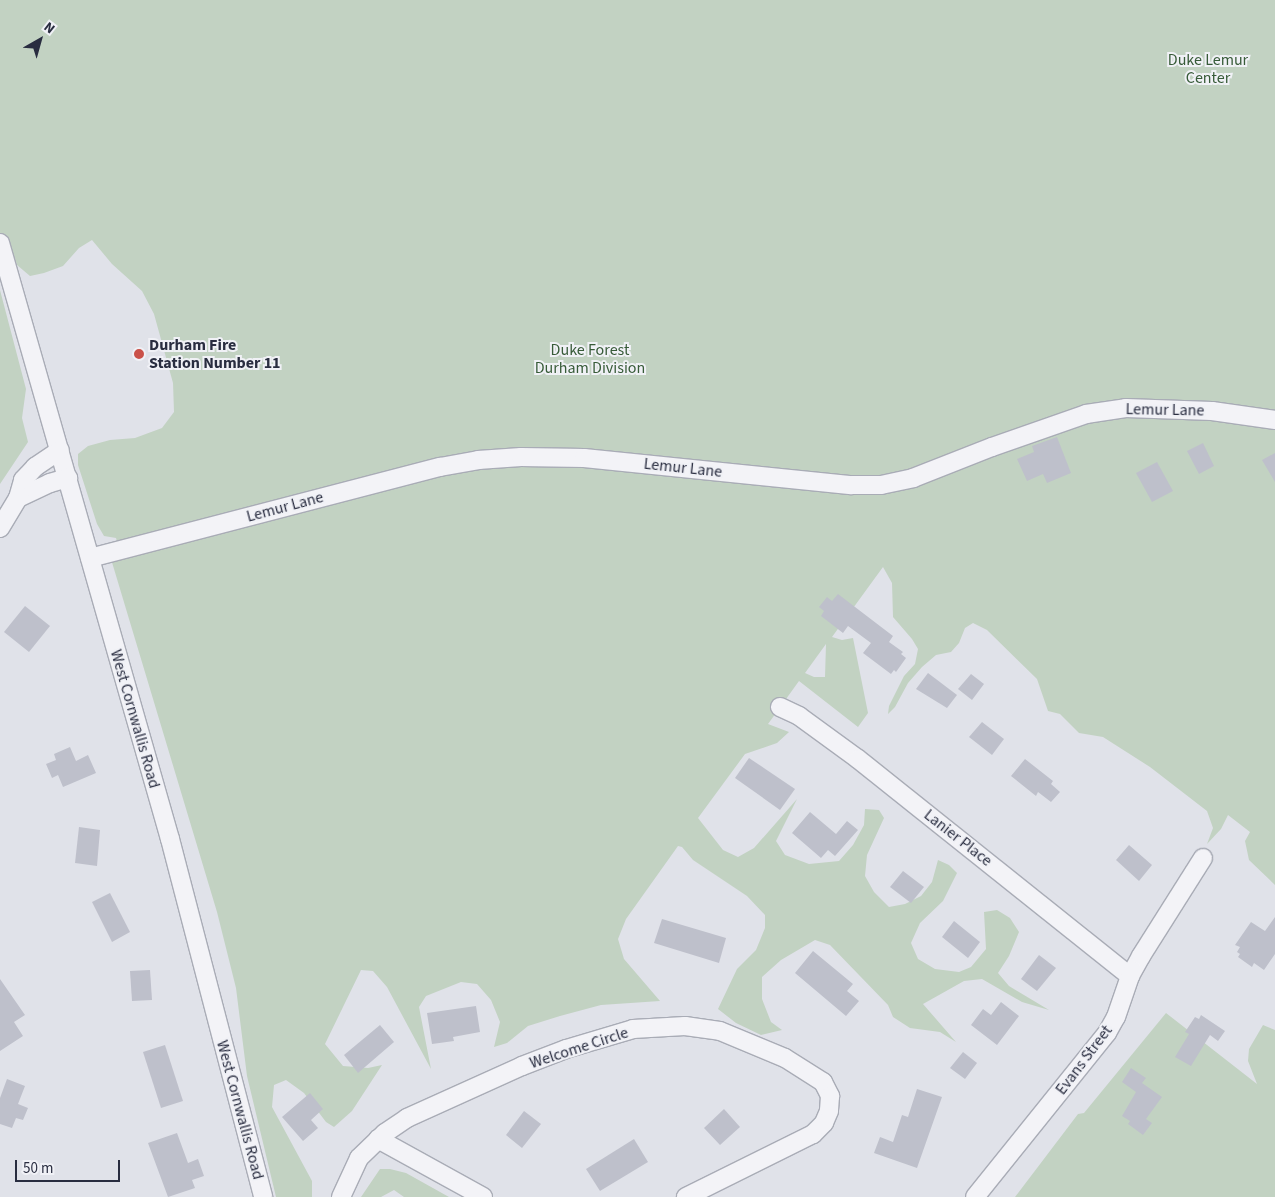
<!DOCTYPE html>
<html>
<head>
<meta charset="utf-8">
<style>
	body { margin:0 }
	#map { position:relative; width:1275px; height:1197px; overflow:hidden; background:#e0e2e9; font-family:"Source Sans 3",sans-serif }
	div>[style] { position:absolute }
	.green>* { inset:0; background:#c2d2c2 }
	.building>* { inset:0; background:#bec0cb }
	.roads { filter:drop-shadow(1px 0 #a9acb6) drop-shadow(-1px 0 #a9acb6) drop-shadow(0 1px #a9acb6) drop-shadow(0 -1px #a9acb6) }
	.minor>* { height:18px; margin:-9px; padding:0 9px; transform-origin:9px; border-radius:9px; background:#f3f3f7 }
	.dots>* { width:14px; height:14px; translate:-50% -50%; box-sizing:border-box; border:2px solid #f0f1f6; border-radius:50% }
	span { translate:-50% -50%; white-space:nowrap; text-align:center; line-height:1.15; -webkit-text-stroke:4px #f0f1f6; paint-order:stroke }
	.park-label { font-size:16px; color:#375b38 }
	.poi-label { font-size:16px; color:#292d40; font-weight:700 }
	.left { translate:0 -50%; text-align:left }
	.street-label { font-size:16px; color:#292d40 }
	.north { position:absolute; left:15px; top:15px; width:50px; height:50px; -webkit-text-stroke:4px #f0f1f6; paint-order:stroke; rotate:38deg; font-size:14px; font-weight:700; line-height:20px; text-align:center; color:#292d40 }
	.north::after { content:''; display:block; margin:auto; width:18px; height:22px; background:#292d40; clip-path:polygon(50% 0,100% 100%,50% 72%,0 100%) }
	.scale { position:absolute; left:15px; top:1160px; width:105px; height:22px; box-sizing:border-box; border:2px solid #292d40; border-top:0; padding-left:6px; font-size:15px; line-height:18px; white-space:nowrap; color:#292d40; -webkit-text-stroke:4px #f0f1f6; paint-order:stroke }
</style>
</head>
<body>
<div id="map">
	<div class="green">
		<div style="clip-path:polygon(evenodd,0 0,1275px 0,1275px 885px,1249px 860px,1245px 841px,1250px 832px,1228px 815px,1221px 829px,1207px 844px,1213px 828px,1207px 811px,1150px 767px,1103px 737px,1079px 733px,1060px 714px,1048px 711px,1037px 679px,987px 630px,973px 623px,965px 628px,959px 643px,951px 652px,936px 655px,922px 667px,908px 683px,895px 707px,888px 714px,889px 706px,904px 676px,915px 664px,918px 649px,912px 639px,893px 617px,892px 583px,883px 567px,832px 637px,842px 640px,853px 638px,868px 713px,858px 727px,799px 681px,768px 724px,789px 732px,777px 743px,745px 754px,698px 818px,723px 850px,738px 857px,754px 848px,797px 799px,776px 841px,785px 855px,809px 864px,839px 861px,853px 845px,864px 825px,865px 809px,879px 810px,884px 818px,867px 855px,865px 876px,874px 892px,889px 907px,905px 904px,921px 896px,932px 882px,938px 860px,949px 865px,957px 873px,943px 901px,920px 923px,911px 943px,918px 959px,935px 969px,959px 972px,971px 967px,986px 949px,984px 912px,997px 910px,1010px 918px,1019px 932px,1009px 956px,998px 973px,1009px 986px,1049px 1010px,1022px 1002px,982px 979px,964px 981px,923px 1004px,956px 1042px,940px 1032px,910px 1028px,893px 1017px,888px 1005px,830px 945px,815px 940px,781px 960px,762px 977px,762px 999px,771px 1022px,782px 1030px,761px 1035px,736px 1023px,718px 1009px,737px 969px,756px 950px,765px 928px,765px 915px,747px 896px,693px 860px,682px 847px,678px 846px,626px 919px,618px 939px,624px 959px,660px 1001px,601px 1005px,560px 1016px,528px 1026px,507px 1043px,494px 1047px,500px 1022px,491px 1000px,477px 984px,461px 982px,426px 996px,419px 1007px,431px 1069px,387px 987px,373px 971px,361px 970px,325px 1044px,343px 1066px,368px 1068px,382px 1065px,352px 1111px,334px 1127px,326px 1122px,304px 1093px,286px 1080px,274px 1085px,272px 1107px,312px 1181px,312px 1197px,276px 1197px,247px 1076px,236px 988px,217px 912px,111px 559px,121px 555px,116px 538px,104px 536px,97px 524px,78px 465px,78px 454px,88px 446px,110px 440px,135px 438px,162px 428px,174px 412px,173px 383px,154px 314px,142px 291px,112px 264px,92px 240px,79px 248px,63px 266px,44px 273px,30px 276px,17px 265px,15px 259px,0 268px,0 0,826px 644px,825px 677px,814px 677px,805px 673px,826px 644px)"></div>
		<div style="clip-path:polygon(0 290px,26px 389px,22px 418px,28px 442px,0 484px)"></div>
		<div style="clip-path:polygon(1166px 1013px,1257px 1084px,1248px 1061px,1249px 1049px,1263px 1025px,1275px 1030px,1275px 1197px,1015px 1197px,1078px 1114px,1084px 1113px)"></div>
		<div style="clip-path:polygon(380px 1169px,390px 1169px,406px 1173px,449px 1197px,404px 1197px,394px 1190px,381px 1197px,361px 1197px)"></div>
	</div>
	<div class="building">
		<div style="clip-path:polygon(1057px 437px,1071px 473px,1047px 483px,1043px 474px,1027px 481px,1017px 459px,1034px 452px,1032px 446px)"></div>
		<div style="clip-path:polygon(1203px 443px,1214px 466px,1199px 474px,1187px 451px)"></div>
		<div style="clip-path:polygon(1275px 453px,1275px 482px,1262px 460px)"></div>
		<div style="clip-path:polygon(1157px 462px,1173px 491px,1152px 502px,1136px 473px)"></div>
		<div style="clip-path:polygon(838px 594px,893px 636px,889px 642px,903px 652px,901px 654px,906px 658px,896px 672px,894px 670px,891px 674px,863px 653px,871px 643px,848px 626px,843px 633px,821px 616px,824px 611px,819px 607px,827px 597px,832px 601px)"></div>
		<div style="clip-path:polygon(25px 606px,50px 626px,29px 652px,4px 632px)"></div>
		<div style="clip-path:polygon(928px 673px,957px 695px,947px 708px,916px 689px)"></div>
		<div style="clip-path:polygon(971px 674px,984px 684px,972px 700px,958px 689px)"></div>
		<div style="clip-path:polygon(982px 722px,1004px 739px,992px 755px,969px 737px)"></div>
		<div style="clip-path:polygon(70px 747px,76px 761px,88px 755px,96px 773px,63px 787px,58px 775px,52px 778px,46px 764px,56px 760px,54px 754px)"></div>
		<div style="clip-path:polygon(749px 758px,795px 789px,780px 810px,735px 778px)"></div>
		<div style="clip-path:polygon(1025px 759px,1053px 781px,1051px 784px,1060px 792px,1051px 802px,1038px 792px,1036px 796px,1011px 776px)"></div>
		<div style="clip-path:polygon(810px 812px,836px 834px,847px 821px,858px 830px,835px 856px,828px 850px,821px 858px,792px 833px)"></div>
		<div style="clip-path:polygon(79px 827px,100px 830px,97px 866px,75px 863px)"></div>
		<div style="clip-path:polygon(1129px 845px,1152px 865px,1139px 881px,1116px 860px)"></div>
		<div style="clip-path:polygon(903px 871px,924px 887px,911px 903px,890px 887px)"></div>
		<div style="clip-path:polygon(110px 893px,130px 932px,112px 942px,92px 902px)"></div>
		<div style="clip-path:polygon(1275px 917px,1275px 954px,1264px 970px,1254px 963px,1252px 967px,1238px 957px,1240px 954px,1237px 952px,1240px 947px,1235px 945px,1251px 922px,1265px 931px)"></div>
		<div style="clip-path:polygon(662px 919px,726px 938px,719px 963px,654px 943px)"></div>
		<div style="clip-path:polygon(954px 921px,980px 942px,968px 958px,942px 937px)"></div>
		<div style="clip-path:polygon(813px 951px,853px 984px,847px 991px,859px 1001px,846px 1016px,795px 973px)"></div>
		<div style="clip-path:polygon(1039px 955px,1056px 968px,1037px 991px,1021px 979px)"></div>
		<div style="clip-path:polygon(150px 970px,152px 1000px,132px 1001px,130px 971px)"></div>
		<div style="clip-path:polygon(0 979px,25px 1015px,14px 1022px,23px 1036px,0 1051px)"></div>
		<div style="clip-path:polygon(1001px 1002px,1019px 1016px,997px 1045px,971px 1025px,983px 1009px,991px 1015px)"></div>
		<div style="clip-path:polygon(476px 1006px,480px 1032px,453px 1037px,454px 1041px,432px 1044px,427px 1013px)"></div>
		<div style="clip-path:polygon(1201px 1015px,1225px 1031px,1218px 1041px,1210px 1035px,1191px 1066px,1175px 1057px,1189px 1034px,1185px 1032px,1195px 1017px,1199px 1019px)"></div>
		<div style="clip-path:polygon(380px 1025px,394px 1042px,358px 1073px,344px 1055px)"></div>
		<div style="clip-path:polygon(165px 1045px,183px 1101px,161px 1108px,143px 1052px)"></div>
		<div style="clip-path:polygon(963px 1052px,977px 1063px,965px 1079px,950px 1068px)"></div>
		<div style="clip-path:polygon(1131px 1068px,1146px 1078px,1142px 1083px,1162px 1097px,1146px 1119px,1152px 1123px,1143px 1135px,1128px 1124px,1130px 1121px,1122px 1116px,1136px 1092px,1122px 1082px)"></div>
		<div style="clip-path:polygon(7px 1079px,25px 1086px,18px 1104px,28px 1108px,23px 1120px,16px 1118px,12px 1128px,0 1124px,0 1098px)"></div>
		<div style="clip-path:polygon(917px 1089px,942px 1097px,917px 1168px,874px 1153px,880px 1137px,893px 1142px,902px 1115px,908px 1117px)"></div>
		<div style="clip-path:polygon(310px 1093px,323px 1109px,311px 1120px,318px 1128px,303px 1141px,282px 1117px)"></div>
		<div style="clip-path:polygon(724px 1109px,740px 1127px,720px 1145px,704px 1128px)"></div>
		<div style="clip-path:polygon(524px 1111px,541px 1124px,522px 1148px,506px 1135px)"></div>
		<div style="clip-path:polygon(177px 1133px,188px 1163px,198px 1159px,204px 1176px,192px 1180px,195px 1188px,168px 1197px,148px 1143px)"></div>
		<div style="clip-path:polygon(634px 1139px,648px 1162px,600px 1191px,586px 1169px)"></div>
	</div>
	<div class="roads">
		<div class="minor">
			<div style="left:0;top:243px;width:620px;rotate:74.08deg"></div>
			<div style="left:170px;top:839px;width:370px;rotate:75.4deg"></div>
			<div style="left:18px;top:498px;width:35px;rotate:-25deg"></div>
			<div style="left:50px;top:483px;width:19px;rotate:-16deg"></div>
			<div style="left:0;top:528px;width:35px;rotate:-59deg"></div>
			<div style="left:18px;top:498px;width:19px;rotate:-74deg"></div>
			<div style="left:23px;top:480px;width:18px;rotate:-47deg"></div>
			<div style="left:35px;top:467px;width:30px;rotate:-34deg"></div>
			<div style="left:90px;top:558px;width:362px;rotate:-14.6deg"></div>
			<div style="left:440px;top:467px;width:39px;rotate:-10deg"></div>
			<div style="left:478px;top:460px;width:43px;rotate:-4deg"></div>
			<div style="left:521px;top:457px;width:63px;rotate:0.9deg"></div>
			<div style="left:584px;top:458px;width:269px;rotate:5.8deg"></div>
			<div style="left:852px;top:485px;width:29px"></div>
			<div style="left:881px;top:485px;width:33px;rotate:-12deg"></div>
			<div style="left:913px;top:478px;width:85px;rotate:-21.4deg"></div>
			<div style="left:992px;top:447px;width:100px;rotate:-19.3deg"></div>
			<div style="left:1086px;top:414px;width:40px;rotate:-8.5deg"></div>
			<div style="left:1126px;top:408px;width:86px;rotate:2deg"></div>
			<div style="left:1212px;top:411px;width:64px;rotate:8.1deg"></div>
			<div style="left:780px;top:707px;width:21px;rotate:25deg"></div>
			<div style="left:799px;top:716px;width:73px;rotate:36.1deg"></div>
			<div style="left:858px;top:759px;width:348px;rotate:38.6deg"></div>
			<div style="left:378px;top:1139px;width:120px;rotate:28.9deg"></div>
			<div style="left:341px;top:1197px;width:43px;rotate:-65.2deg"></div>
			<div style="left:359px;top:1158px;width:36px;rotate:-44deg"></div>
			<div style="left:385px;top:1133px;width:27px;rotate:-34deg"></div>
			<div style="left:407px;top:1118px;width:126px;rotate:-24.3deg"></div>
			<div style="left:522px;top:1066px;width:47px;rotate:-21.1deg"></div>
			<div style="left:566px;top:1049px;width:70px;rotate:-16.6deg"></div>
			<div style="left:633px;top:1029px;width:52px;rotate:-3.3deg"></div>
			<div style="left:685px;top:1026px;width:35px;rotate:8deg"></div>
			<div style="left:720px;top:1031px;width:70px;rotate:22.6deg"></div>
			<div style="left:785px;top:1058px;width:45px;rotate:32.3deg"></div>
			<div style="left:823px;top:1082px;width:16px;rotate:63deg"></div>
			<div style="left:830px;top:1096px;width:15px;rotate:94deg"></div>
			<div style="left:829px;top:1111px;width:13px;rotate:113deg"></div>
			<div style="left:824px;top:1123px;width:16px;rotate:135deg"></div>
			<div style="left:813px;top:1134px;width:142px;rotate:153.6deg"></div>
			<div style="left:975px;top:1197px;width:211px;rotate:-51.2deg"></div>
			<div style="left:1107px;top:1033px;width:18px;rotate:-61deg"></div>
			<div style="left:1116px;top:1017px;width:43px;rotate:-71.1deg"></div>
			<div style="left:1130px;top:976px;width:23px;rotate:-61deg"></div>
			<div style="left:1141px;top:956px;width:116px;rotate:-57.7deg"></div>
		</div>
	</div>
	<div class="dots">
		<div style="left:139px;top:354px;background:#ca5149"></div>
	</div>
	<div class="park-label">
		<span style="left:1208px;top:69px">Duke Lemur<br>Center</span>
		<span style="left:590px;top:359px">Duke Forest<br>Durham Division</span>
	</div>
	<div class="poi-label">
		<span class="left" style="left:149px;top:354px">Durham Fire<br>Station Number 11</span>
	</div>
	<div class="street-label">
		<span style="left:1165px;top:410px;rotate:1deg">Lemur Lane</span>
		<span style="left:683px;top:468px;rotate:6deg">Lemur Lane</span>
		<span style="left:285px;top:507px;rotate:-15deg">Lemur Lane</span>
		<span style="left:135px;top:719px;rotate:74deg">West Cornwallis Road</span>
		<span style="left:958px;top:838px;rotate:38deg">Lanier Place</span>
		<span style="left:579px;top:1048px;rotate:-18deg">Welcome Circle</span>
		<span style="left:1084px;top:1060px;rotate:-53deg">Evans Street</span>
		<span style="left:240px;top:1110px;rotate:75deg">West Cornwallis Road</span>
	</div>
	<div class="north">N</div>
	<div class="scale">50 m</div>
</div>
</body>
</html>
